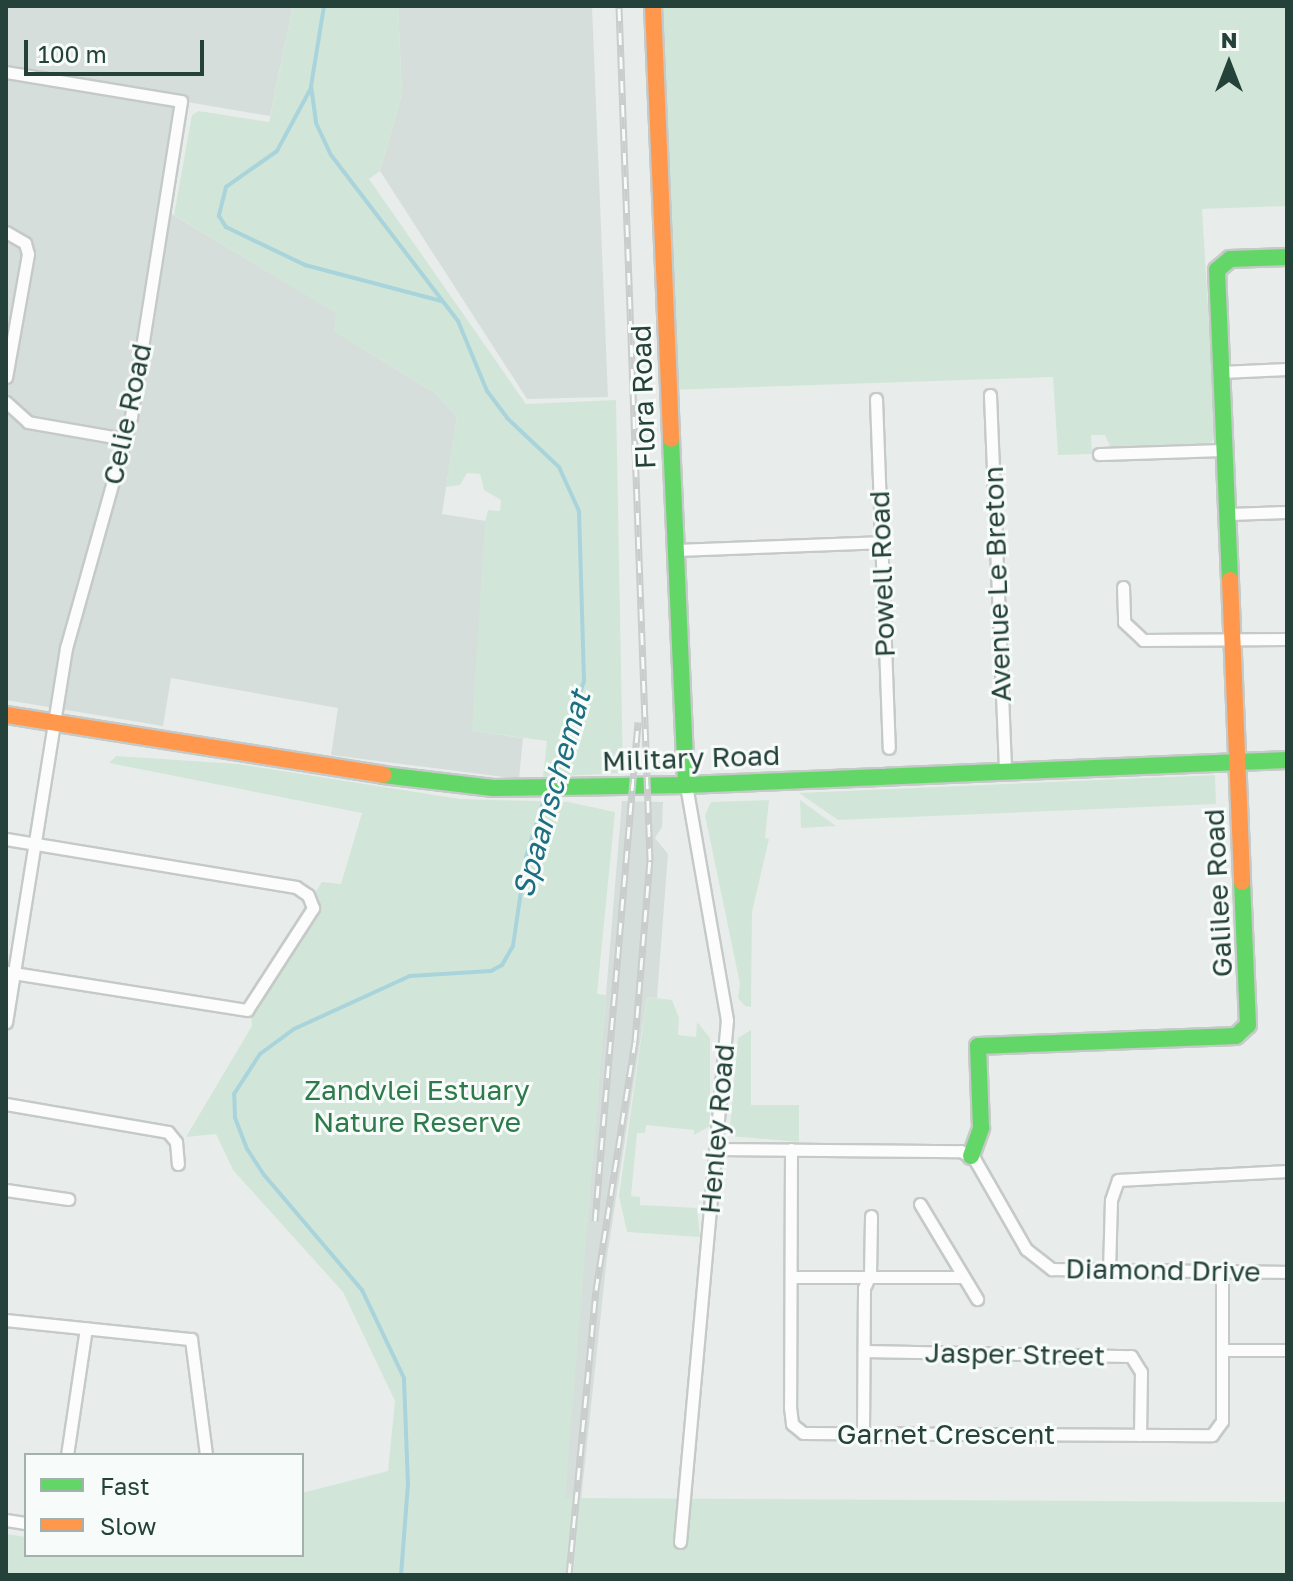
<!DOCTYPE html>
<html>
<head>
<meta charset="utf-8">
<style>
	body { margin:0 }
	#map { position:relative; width:1293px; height:1581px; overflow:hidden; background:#e8edeb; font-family:"Golos Text",sans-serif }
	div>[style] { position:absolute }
	.built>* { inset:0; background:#d6dedb }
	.green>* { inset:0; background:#d1e6d8 }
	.stream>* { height:4px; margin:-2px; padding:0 2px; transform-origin:2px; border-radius:2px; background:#a9d4db }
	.roads { filter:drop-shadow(2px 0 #c5cac8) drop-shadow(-2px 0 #c5cac8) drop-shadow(0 2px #c5cac8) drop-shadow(0 -2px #c5cac8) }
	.street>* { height:11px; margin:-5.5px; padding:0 5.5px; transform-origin:5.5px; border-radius:5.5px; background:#fcfcfc }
	.fast>* { height:16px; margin:-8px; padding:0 8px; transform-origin:8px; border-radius:8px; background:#63d668 }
	.slow>* { height:16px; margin:-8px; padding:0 8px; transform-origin:8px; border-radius:8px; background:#ff974d }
	.rail>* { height:7px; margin-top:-3.5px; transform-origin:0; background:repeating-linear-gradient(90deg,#f7fbf9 0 12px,#c9cdcc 0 24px); box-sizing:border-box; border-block:2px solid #c9cdcc }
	span { translate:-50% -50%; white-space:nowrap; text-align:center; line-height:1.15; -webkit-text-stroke:6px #f7fbf9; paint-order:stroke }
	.street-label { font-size:28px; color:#24423a }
	.park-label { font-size:28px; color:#2d7a4b }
	.water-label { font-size:30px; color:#1c6f80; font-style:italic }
	.frame { position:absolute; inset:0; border:8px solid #24423a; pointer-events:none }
	.legend { position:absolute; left:24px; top:1453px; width:280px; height:104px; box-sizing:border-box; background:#f7fbf9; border:2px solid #a3b1ad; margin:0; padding:10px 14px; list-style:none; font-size:24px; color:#24423a }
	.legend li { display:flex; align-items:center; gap:16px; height:40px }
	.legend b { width:40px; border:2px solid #a3b1ad }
	.north { position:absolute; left:1189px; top:24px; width:80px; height:80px; -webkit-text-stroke:6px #f7fbf9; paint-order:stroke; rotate:0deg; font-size:22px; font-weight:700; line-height:32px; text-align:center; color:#24423a }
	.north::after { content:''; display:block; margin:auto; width:28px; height:36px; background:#24423a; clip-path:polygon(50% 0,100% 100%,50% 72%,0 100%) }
	.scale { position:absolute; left:24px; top:40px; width:180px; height:36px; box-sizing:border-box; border:4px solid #24423a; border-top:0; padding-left:10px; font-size:24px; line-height:28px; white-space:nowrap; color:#24423a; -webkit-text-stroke:6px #f7fbf9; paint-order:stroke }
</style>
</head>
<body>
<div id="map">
	<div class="built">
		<div style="clip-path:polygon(6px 6px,293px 6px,270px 116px,181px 101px,165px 210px,337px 313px,334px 331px,435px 393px,457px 417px,442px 514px,486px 521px,473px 731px,523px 738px,519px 779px,331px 755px,338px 708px,171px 678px,163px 726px,6px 700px)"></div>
		<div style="clip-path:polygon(398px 6px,592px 6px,608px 397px,527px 399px,380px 171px,402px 94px)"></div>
		<div style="clip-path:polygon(622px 801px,663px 802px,662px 827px,655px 838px,668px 854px,657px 998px,647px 997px,607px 1257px,573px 1575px,558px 1575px)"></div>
	</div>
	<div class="green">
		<div style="clip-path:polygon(293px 6px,398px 6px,402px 94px,380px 171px,369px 179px,526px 404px,616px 400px,623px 773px,543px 777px,547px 741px,472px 731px,485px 522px,488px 510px,500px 511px,501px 500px,484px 490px,480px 474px,467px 473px,460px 485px,446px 487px,457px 417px,435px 393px,334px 331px,336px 313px,174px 215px,192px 115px,199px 111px,269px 122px)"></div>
		<div style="clip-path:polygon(653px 6px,1287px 6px,1287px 206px,1202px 209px,1216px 438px,1209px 444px,1117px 448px,1110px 446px,1105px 435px,1091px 435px,1092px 454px,1058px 455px,1053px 377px,668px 390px)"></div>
		<div style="clip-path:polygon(116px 756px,238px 764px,460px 799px,568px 802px,615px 812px,597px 994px,606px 995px,565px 1498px,1287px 1502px,1287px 1575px,6px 1575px,6px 1534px,26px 1537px,26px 1555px,302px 1555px,302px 1493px,388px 1471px,395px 1401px,343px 1292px,233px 1170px,216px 1134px,186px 1137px,252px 1026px,251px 1015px,317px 917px,315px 893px,322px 882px,341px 884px,362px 813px,109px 763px)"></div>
		<div style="clip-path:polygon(1215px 775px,1216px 804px,838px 820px,799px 793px)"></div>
		<div style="clip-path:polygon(769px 800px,765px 838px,769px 839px,752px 912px,751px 1007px,745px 1006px,738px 998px,740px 984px,705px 815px,711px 802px)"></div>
		<div style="clip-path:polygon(800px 800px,836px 826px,801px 828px)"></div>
		<div style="clip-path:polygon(647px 997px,672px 1000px,679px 1018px,678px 1035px,696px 1037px,697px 1022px,710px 1038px,710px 1126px,694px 1135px,694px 1130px,646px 1125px,645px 1133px,637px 1133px,631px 1196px,640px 1197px,640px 1205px,697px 1208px,700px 1237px,627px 1232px,619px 1196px)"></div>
		<div style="clip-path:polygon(751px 1030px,751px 1105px,799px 1105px,799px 1142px,729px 1136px,738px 1038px)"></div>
	</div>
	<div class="stream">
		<div style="left:324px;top:6px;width:81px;rotate:99.2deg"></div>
		<div style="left:311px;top:86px;width:37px;rotate:82deg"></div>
		<div style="left:316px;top:123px;width:35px;rotate:65deg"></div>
		<div style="left:331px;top:155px;width:209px;rotate:52.6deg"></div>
		<div style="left:458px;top:321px;width:76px;rotate:67.5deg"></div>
		<div style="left:487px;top:391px;width:34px;rotate:53deg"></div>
		<div style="left:507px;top:418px;width:71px;rotate:43.3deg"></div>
		<div style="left:559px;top:467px;width:48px;rotate:65.6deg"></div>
		<div style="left:579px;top:511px;width:170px;rotate:88.3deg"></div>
		<div style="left:584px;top:681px;width:105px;rotate:108.3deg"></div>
		<div style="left:311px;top:88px;width:72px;rotate:118.4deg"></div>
		<div style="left:277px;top:151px;width:62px;rotate:144.8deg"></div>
		<div style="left:226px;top:187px;width:30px;rotate:104deg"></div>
		<div style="left:219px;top:216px;width:13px;rotate:58deg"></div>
		<div style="left:226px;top:227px;width:88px;rotate:25.7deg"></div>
		<div style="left:305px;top:265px;width:141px;rotate:14.8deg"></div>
		<div style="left:401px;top:1575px;width:91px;rotate:-85.6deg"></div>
		<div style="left:408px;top:1484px;width:106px;rotate:-92.2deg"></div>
		<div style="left:404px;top:1378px;width:98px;rotate:-115.5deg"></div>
		<div style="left:362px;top:1290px;width:151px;rotate:-130.4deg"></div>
		<div style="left:264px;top:1175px;width:31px;rotate:-123deg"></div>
		<div style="left:247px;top:1149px;width:34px;rotate:-111deg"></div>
		<div style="left:235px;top:1117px;width:23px;rotate:-92deg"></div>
		<div style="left:234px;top:1094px;width:48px;rotate:-57deg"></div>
		<div style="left:260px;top:1054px;width:42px;rotate:-36.3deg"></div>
		<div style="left:294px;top:1029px;width:128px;rotate:-24.6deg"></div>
		<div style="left:410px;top:976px;width:81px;rotate:-3.5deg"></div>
		<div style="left:491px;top:971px;width:13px;rotate:-29deg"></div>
		<div style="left:502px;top:965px;width:22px;rotate:-60deg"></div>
		<div style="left:513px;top:946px;width:90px;rotate:-81.7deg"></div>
		<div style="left:526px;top:857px;width:67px;rotate:-72.6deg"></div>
	</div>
	<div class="roads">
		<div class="street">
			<div style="left:6px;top:72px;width:177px;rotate:9.4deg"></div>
			<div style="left:181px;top:101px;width:320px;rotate:99deg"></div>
			<div style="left:131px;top:417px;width:240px;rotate:105.7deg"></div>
			<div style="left:66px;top:648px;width:379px;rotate:99.1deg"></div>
			<div style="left:6px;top:232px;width:22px;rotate:30deg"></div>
			<div style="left:25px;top:243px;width:11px;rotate:75deg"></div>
			<div style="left:28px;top:254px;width:125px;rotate:100.1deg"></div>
			<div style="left:1221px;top:372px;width:66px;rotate:-2.6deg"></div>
			<div style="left:990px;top:395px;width:378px;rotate:87.7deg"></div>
			<div style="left:876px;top:399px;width:349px;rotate:87.9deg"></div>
			<div style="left:6px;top:402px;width:30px;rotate:42deg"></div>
			<div style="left:28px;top:422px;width:98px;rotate:9.9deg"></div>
			<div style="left:1099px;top:454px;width:126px;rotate:-1.8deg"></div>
			<div style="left:1228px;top:514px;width:59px;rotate:-1.9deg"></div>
			<div style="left:675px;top:550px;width:205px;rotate:-2.2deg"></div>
			<div style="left:1123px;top:587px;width:35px;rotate:88deg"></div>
			<div style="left:1124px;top:622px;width:26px;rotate:43deg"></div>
			<div style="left:1143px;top:640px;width:144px;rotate:-0.4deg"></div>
			<div style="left:6px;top:839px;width:294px;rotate:9.4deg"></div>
			<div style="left:296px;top:887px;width:14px;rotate:34deg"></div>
			<div style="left:308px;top:895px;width:14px;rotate:69deg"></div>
			<div style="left:313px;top:908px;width:121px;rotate:122.9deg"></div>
			<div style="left:247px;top:1010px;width:244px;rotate:-171deg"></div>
			<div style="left:6px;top:1104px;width:164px;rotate:9.8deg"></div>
			<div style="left:168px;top:1132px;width:13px;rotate:51deg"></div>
			<div style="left:176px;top:1142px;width:22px;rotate:85deg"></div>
			<div style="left:716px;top:1149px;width:245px;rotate:0.5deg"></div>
			<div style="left:961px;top:1151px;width:17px;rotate:33deg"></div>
			<div style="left:975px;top:1160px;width:103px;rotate:60.2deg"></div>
			<div style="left:1026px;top:1249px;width:33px;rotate:38deg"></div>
			<div style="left:1052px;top:1269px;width:235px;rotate:0.7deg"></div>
			<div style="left:791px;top:1149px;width:258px;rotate:90.2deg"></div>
			<div style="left:790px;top:1407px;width:17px;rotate:83deg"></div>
			<div style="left:792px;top:1424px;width:14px;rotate:39deg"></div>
			<div style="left:803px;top:1433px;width:409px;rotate:0.3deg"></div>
			<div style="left:1212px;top:1435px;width:17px;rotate:-54deg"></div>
			<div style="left:1222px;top:1421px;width:149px;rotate:-90deg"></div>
			<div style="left:6px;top:1190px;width:63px;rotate:8.3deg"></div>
			<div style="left:920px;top:1204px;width:111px;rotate:59deg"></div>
			<div style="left:1109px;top:1271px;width:71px;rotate:-88.4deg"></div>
			<div style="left:1111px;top:1200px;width:21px;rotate:-71deg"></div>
			<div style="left:1118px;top:1180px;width:169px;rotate:-3deg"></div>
			<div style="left:791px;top:1277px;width:172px"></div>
			<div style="left:6px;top:1320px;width:186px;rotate:5.9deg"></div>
			<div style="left:191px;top:1339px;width:117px;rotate:82.6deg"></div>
			<div style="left:1223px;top:1350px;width:64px"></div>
			<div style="left:864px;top:1351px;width:267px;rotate:1.1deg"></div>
			<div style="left:1131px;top:1356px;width:19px;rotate:58deg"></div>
			<div style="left:1141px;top:1372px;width:63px;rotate:90.9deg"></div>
			<div style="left:863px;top:1434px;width:146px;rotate:-89.6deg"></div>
			<div style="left:864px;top:1288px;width:14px;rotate:-65deg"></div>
			<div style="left:870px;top:1275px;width:59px;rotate:-89deg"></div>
			<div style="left:67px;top:1455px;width:128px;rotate:-81.5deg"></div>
			<div style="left:6px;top:1520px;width:20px;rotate:9deg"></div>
			<div style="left:680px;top:1542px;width:524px;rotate:-84.86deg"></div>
			<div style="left:727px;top:1020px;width:239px;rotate:-99.9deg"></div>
		</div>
		<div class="fast">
			<div style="left:671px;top:439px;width:346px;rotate:87.5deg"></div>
			<div style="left:1230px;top:580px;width:310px;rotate:-92.4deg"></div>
			<div style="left:1217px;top:270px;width:17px;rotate:-40deg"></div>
			<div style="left:1230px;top:259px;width:57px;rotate:-2deg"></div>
			<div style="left:383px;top:775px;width:111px;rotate:6.7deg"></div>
			<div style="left:493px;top:788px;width:193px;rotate:-0.9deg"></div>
			<div style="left:686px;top:785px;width:602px;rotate:-2.38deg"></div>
			<div style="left:971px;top:1156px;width:30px;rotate:-70deg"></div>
			<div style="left:981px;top:1128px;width:82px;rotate:-92.1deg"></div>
			<div style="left:978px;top:1046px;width:258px;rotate:-2.2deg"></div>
			<div style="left:1236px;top:1036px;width:16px;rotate:-43deg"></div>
			<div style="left:1248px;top:1025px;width:143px;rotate:-92.4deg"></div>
		</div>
		<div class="slow">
			<div style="left:653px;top:6px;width:433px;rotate:87.6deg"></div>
			<div style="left:1230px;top:580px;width:302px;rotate:87.7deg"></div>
			<div style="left:6px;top:715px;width:382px;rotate:9deg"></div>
		</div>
	</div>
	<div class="rail">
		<div style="left:595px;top:1221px;width:501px;rotate:-85.07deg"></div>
		<div style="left:569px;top:1575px;width:286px;rotate:-84.6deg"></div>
		<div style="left:596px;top:1290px;width:252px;rotate:-81.1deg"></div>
		<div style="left:635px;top:1041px;width:182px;rotate:-85.3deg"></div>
		<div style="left:650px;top:860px;width:855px;rotate:-92.08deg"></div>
	</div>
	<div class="street-label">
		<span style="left:643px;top:397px;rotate:-92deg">Flora Road</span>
		<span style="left:127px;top:414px;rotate:-78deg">Celie Road</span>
		<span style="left:882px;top:574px;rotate:-92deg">Powell Road</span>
		<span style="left:997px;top:584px;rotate:-92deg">Avenue Le Breton</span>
		<span style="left:691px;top:758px;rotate:-2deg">Military Road</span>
		<span style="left:1218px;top:893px;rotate:-93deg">Galilee Road</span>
		<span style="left:717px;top:1129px;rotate:-85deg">Henley Road</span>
		<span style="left:1163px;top:1270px;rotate:1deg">Diamond Drive</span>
		<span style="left:1015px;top:1354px;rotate:1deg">Jasper Street</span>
		<span style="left:946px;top:1434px">Garnet Crescent</span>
	</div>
	<div class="park-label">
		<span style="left:417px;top:1106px">Zandvlei Estuary<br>Nature Reserve</span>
	</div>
	<div class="water-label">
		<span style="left:551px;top:794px;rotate:-74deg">Spaanschemat</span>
	</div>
	<div class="frame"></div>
	<ul class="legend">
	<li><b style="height:10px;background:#63d668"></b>Fast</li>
	<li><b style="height:10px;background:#ff974d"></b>Slow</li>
	</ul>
	<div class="north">N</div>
	<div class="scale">100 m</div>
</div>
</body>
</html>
